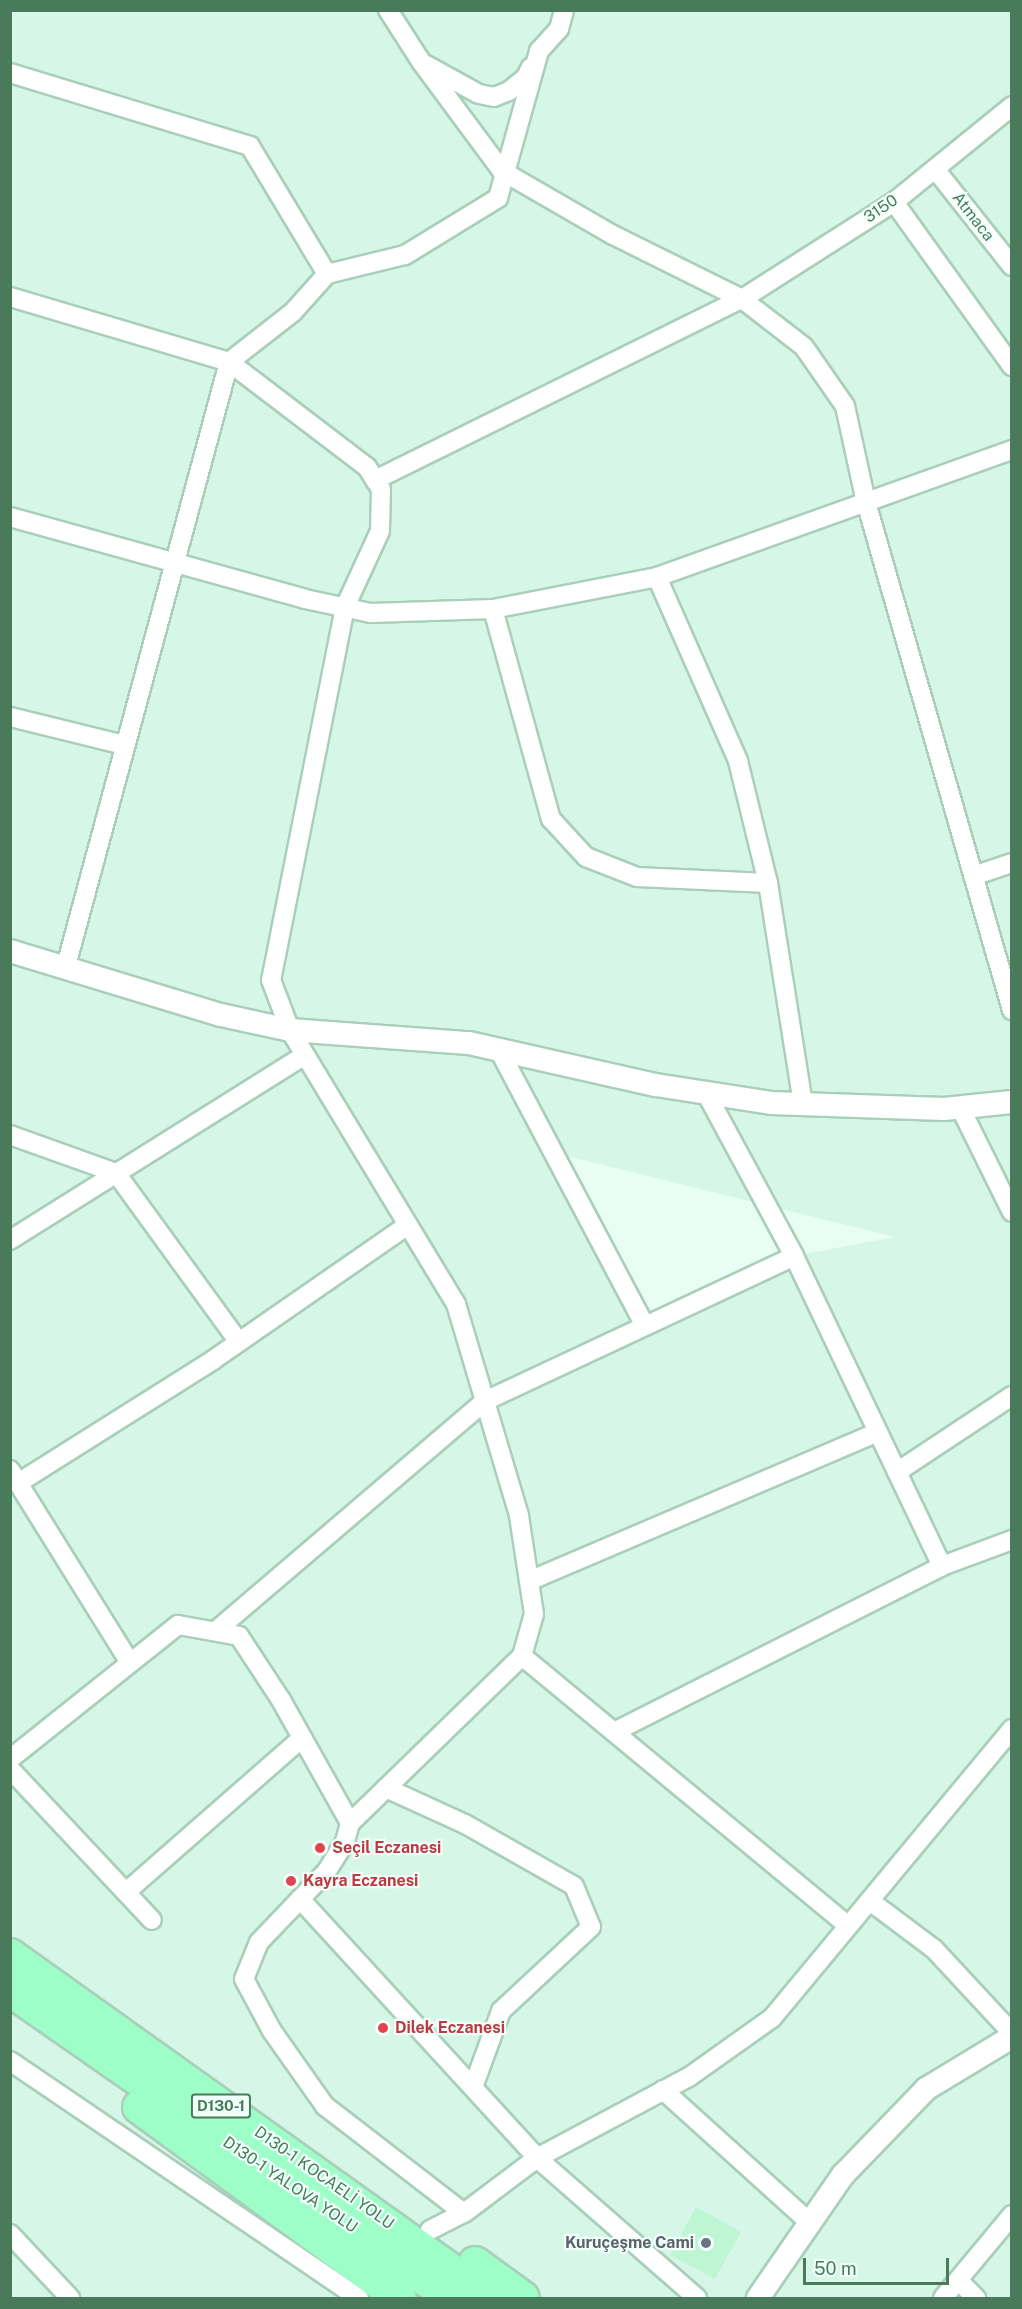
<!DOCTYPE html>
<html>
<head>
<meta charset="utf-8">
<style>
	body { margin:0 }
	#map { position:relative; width:1022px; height:2309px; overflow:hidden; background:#e8fef5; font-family:"Public Sans",sans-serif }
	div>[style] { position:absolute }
	.residential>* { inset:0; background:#d6f6e7 }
	.building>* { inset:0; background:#bef5d3 }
	.roads { filter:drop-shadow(2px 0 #a9cfba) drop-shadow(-2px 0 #a9cfba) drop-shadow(0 2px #a9cfba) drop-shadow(0 -2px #a9cfba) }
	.minor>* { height:18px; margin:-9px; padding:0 9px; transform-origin:9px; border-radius:9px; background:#fff }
	.tertiary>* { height:22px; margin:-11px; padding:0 11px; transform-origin:11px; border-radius:11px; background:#fff }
	.trunk>* { height:32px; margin:-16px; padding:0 16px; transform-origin:16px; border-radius:16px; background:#9dfec7 }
	.dots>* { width:16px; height:16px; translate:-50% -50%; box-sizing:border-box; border:3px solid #f0fff9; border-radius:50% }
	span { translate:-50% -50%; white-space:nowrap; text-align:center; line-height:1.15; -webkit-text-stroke:4.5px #f0fff9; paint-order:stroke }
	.shield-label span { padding:2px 4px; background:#f0fff9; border:2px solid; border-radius:4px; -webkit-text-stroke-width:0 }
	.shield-label { font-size:15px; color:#497b5b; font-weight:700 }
	.street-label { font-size:16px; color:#497b5b }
	.health-label { font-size:16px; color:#be3a42; font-weight:700 }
	.left { translate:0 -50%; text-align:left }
	.worship-label { font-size:16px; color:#5b616d; font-weight:700 }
	.right { translate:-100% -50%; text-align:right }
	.frame { position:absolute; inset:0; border:12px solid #497b5b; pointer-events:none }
	.scale { position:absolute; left:803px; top:2258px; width:146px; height:27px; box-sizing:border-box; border:3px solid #497b5b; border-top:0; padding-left:8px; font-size:18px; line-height:21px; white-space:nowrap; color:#497b5b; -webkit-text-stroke:4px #f0fff9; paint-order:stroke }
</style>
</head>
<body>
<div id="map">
	<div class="residential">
		<div style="clip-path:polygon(evenodd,10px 11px,1011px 11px,1011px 2298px,486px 2298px,11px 1955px,10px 11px,555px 1153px,895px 1237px,794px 1256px,645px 1326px,555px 1153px)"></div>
		<div style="clip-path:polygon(10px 1990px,452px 2298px,11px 2298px)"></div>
	</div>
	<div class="building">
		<div style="clip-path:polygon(696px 2207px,741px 2232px,715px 2279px,670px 2255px)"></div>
	</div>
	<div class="roads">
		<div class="minor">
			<div style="left:388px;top:10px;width:63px;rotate:57.3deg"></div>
			<div style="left:422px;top:63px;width:134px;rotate:53.5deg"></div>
			<div style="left:502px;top:171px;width:126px;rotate:30deg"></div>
			<div style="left:611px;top:234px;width:146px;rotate:26.4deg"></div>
			<div style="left:742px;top:299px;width:78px;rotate:37.7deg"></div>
			<div style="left:804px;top:347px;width:72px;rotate:55.2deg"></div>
			<div style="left:845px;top:406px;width:98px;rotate:77.7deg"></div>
			<div style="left:866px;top:502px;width:529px;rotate:73.97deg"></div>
			<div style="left:426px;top:65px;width:60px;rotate:28.7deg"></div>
			<div style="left:479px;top:94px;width:15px;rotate:11deg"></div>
			<div style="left:494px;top:97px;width:16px;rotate:-22deg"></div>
			<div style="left:509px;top:91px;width:22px;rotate:-39deg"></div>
			<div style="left:526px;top:77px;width:11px;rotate:-63deg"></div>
			<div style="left:10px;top:73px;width:251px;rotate:16.9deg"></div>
			<div style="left:250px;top:146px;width:149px;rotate:59deg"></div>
			<div style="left:935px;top:169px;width:124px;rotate:51.6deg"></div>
			<div style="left:894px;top:202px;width:202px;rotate:54.3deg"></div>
			<div style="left:10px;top:297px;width:228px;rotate:16.5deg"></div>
			<div style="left:229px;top:362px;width:173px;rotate:37.3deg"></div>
			<div style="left:367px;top:467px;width:26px;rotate:58deg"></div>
			<div style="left:381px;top:489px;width:42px;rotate:91.4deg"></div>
			<div style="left:380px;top:531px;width:84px;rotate:114.7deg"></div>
			<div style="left:345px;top:607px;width:380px;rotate:101.2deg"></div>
			<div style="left:271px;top:980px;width:53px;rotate:69.2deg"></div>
			<div style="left:290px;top:1030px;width:320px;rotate:58.8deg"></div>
			<div style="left:456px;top:1304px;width:221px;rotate:73.4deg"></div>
			<div style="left:519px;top:1516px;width:99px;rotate:81.3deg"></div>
			<div style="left:534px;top:1614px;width:44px;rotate:105.9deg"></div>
			<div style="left:522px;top:1656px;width:240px;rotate:135.8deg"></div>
			<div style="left:375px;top:480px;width:409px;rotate:-26.3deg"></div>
			<div style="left:742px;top:299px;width:180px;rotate:-32.5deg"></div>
			<div style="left:894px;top:202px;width:152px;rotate:-39.1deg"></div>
			<div style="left:10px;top:517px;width:306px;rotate:15.5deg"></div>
			<div style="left:305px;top:599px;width:67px;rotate:12deg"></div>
			<div style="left:371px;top:613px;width:122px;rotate:-1.9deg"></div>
			<div style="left:493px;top:609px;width:167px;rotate:-11deg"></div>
			<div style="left:657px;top:577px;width:377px;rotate:-19.7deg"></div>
			<div style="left:657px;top:577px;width:201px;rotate:66.2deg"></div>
			<div style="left:738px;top:761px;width:126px;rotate:76.2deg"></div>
			<div style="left:768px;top:883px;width:225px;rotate:81deg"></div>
			<div style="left:493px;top:609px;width:218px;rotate:74.6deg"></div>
			<div style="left:551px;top:819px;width:52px;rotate:47.4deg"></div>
			<div style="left:586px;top:857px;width:55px;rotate:21.4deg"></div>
			<div style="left:637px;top:877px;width:131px;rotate:2.6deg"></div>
			<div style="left:10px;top:717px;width:117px;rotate:13.8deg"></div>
			<div style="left:973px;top:876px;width:41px;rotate:-18.4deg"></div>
			<div style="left:66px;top:966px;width:626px;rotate:-74.9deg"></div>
			<div style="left:229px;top:362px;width:81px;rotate:-38deg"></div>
			<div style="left:293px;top:312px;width:51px;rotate:-48.2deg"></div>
			<div style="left:327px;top:274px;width:80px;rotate:-13.7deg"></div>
			<div style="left:405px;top:255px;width:109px;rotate:-31.5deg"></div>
			<div style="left:498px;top:198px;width:153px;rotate:-74.4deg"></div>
			<div style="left:539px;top:51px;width:30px;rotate:-48deg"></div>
			<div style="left:559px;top:29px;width:20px;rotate:-75deg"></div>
			<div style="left:499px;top:1050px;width:312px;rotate:62.1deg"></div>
			<div style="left:706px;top:1093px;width:185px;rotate:61.6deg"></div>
			<div style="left:794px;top:1256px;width:344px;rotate:64.5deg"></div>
			<div style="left:960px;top:1107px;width:117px;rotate:63.7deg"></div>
			<div style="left:10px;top:1135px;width:113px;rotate:19.7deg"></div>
			<div style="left:116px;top:1173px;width:209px;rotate:54deg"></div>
			<div style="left:10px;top:1240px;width:348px;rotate:-32.1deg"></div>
			<div style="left:10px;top:1470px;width:227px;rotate:58.1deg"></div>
			<div style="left:897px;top:1472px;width:138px;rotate:-33.5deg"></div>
			<div style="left:18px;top:1483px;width:231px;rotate:-32.2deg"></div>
			<div style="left:213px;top:1360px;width:237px;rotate:-34.7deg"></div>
			<div style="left:529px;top:1581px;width:379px;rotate:-23.1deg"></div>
			<div style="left:218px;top:1629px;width:351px;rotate:-40.5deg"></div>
			<div style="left:485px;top:1401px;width:341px;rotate:-25.1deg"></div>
			<div style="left:522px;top:1656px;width:423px;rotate:39.6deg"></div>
			<div style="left:614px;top:1732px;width:368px;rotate:-26.8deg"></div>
			<div style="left:942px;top:1566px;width:75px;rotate:-20.4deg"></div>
			<div style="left:10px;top:1759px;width:215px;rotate:-38.6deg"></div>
			<div style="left:178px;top:1625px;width:62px;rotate:10.2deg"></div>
			<div style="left:239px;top:1636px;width:77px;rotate:56.7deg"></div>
			<div style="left:281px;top:1700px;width:141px;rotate:60.7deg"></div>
			<div style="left:350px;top:1823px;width:20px;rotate:105deg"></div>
			<div style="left:345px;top:1842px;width:36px;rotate:122deg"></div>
			<div style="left:326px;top:1872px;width:97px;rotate:133.7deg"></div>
			<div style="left:259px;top:1942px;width:40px;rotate:112deg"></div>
			<div style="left:244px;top:1979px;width:59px;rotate:61.7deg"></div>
			<div style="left:272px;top:2031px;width:92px;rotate:54.8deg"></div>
			<div style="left:325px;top:2106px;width:175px;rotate:37.6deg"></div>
			<div style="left:10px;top:1769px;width:207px;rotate:46.8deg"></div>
			<div style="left:386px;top:1788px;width:87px;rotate:24.5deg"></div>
			<div style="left:465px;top:1824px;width:125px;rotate:29.6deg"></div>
			<div style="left:574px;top:1886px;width:44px;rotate:67.5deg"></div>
			<div style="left:591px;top:1927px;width:123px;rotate:137deg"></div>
			<div style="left:501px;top:2011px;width:81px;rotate:110.2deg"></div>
			<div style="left:126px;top:1892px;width:234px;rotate:-41.2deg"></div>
			<div style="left:300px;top:1899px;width:351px;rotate:47.5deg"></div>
			<div style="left:537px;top:2158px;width:213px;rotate:41.2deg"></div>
			<div style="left:870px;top:1901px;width:80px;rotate:36.9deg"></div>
			<div style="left:934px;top:1949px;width:115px;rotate:47.1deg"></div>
			<div style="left:10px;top:2061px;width:422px;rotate:34.2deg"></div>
			<div style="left:663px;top:2090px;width:198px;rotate:42.1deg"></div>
			<div style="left:430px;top:2230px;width:38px;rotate:-27deg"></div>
			<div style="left:464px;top:2213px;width:91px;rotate:-37deg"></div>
			<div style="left:537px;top:2158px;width:172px;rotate:-28.1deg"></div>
			<div style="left:689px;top:2077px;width:102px;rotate:-35.4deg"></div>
			<div style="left:772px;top:2018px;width:376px;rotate:-50.3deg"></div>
			<div style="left:10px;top:2234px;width:88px;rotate:46.8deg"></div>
			<div style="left:960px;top:2282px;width:23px;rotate:45deg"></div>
			<div style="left:943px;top:2298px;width:108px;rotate:-50.3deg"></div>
		</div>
		<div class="tertiary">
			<div style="left:10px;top:951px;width:220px;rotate:16.9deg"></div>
			<div style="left:221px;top:1015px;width:71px;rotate:12.3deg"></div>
			<div style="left:290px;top:1030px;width:179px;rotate:4.2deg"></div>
			<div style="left:469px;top:1043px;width:192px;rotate:12.7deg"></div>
			<div style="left:656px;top:1085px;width:116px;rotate:8.9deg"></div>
			<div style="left:771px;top:1103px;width:173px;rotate:2deg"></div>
			<div style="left:944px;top:1109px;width:68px;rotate:-5.9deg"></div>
			<div style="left:758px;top:2298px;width:150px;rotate:-55.4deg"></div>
			<div style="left:843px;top:2175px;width:120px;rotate:-46deg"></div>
			<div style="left:926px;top:2089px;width:100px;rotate:-31.2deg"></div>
		</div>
		<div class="trunk">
			<div style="left:10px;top:1955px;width:590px;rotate:35.55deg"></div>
			<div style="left:10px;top:1990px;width:539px;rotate:34.87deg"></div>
			<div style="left:139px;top:2107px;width:323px;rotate:36.2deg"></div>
			<div style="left:475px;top:2263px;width:59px;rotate:36.1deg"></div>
		</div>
	</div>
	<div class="dots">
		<div style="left:320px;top:1848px;background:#e0444e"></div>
		<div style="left:291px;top:1881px;background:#e0444e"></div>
		<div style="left:383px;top:2028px;background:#e0444e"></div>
		<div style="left:706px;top:2243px;background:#6b7280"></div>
	</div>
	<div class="shield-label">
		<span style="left:221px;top:2106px">D130-1</span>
	</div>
	<div class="street-label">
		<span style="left:881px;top:209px;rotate:-34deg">3150</span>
		<span style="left:973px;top:217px;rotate:52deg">Atmaca</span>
		<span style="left:324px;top:2178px;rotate:35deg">D130-1 KOCAELİ YOLU</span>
		<span style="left:290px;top:2185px;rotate:34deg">D130-1 YALOVA YOLU</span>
	</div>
	<div class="health-label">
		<span class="left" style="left:332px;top:1848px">Seçil Eczanesi</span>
		<span class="left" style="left:303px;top:1881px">Kayra Eczanesi</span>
		<span class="left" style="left:395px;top:2028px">Dilek Eczanesi</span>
	</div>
	<div class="worship-label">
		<span class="right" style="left:694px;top:2243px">Kuruçeşme Cami</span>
	</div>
	<div class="frame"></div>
	<div class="scale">50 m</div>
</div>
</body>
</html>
